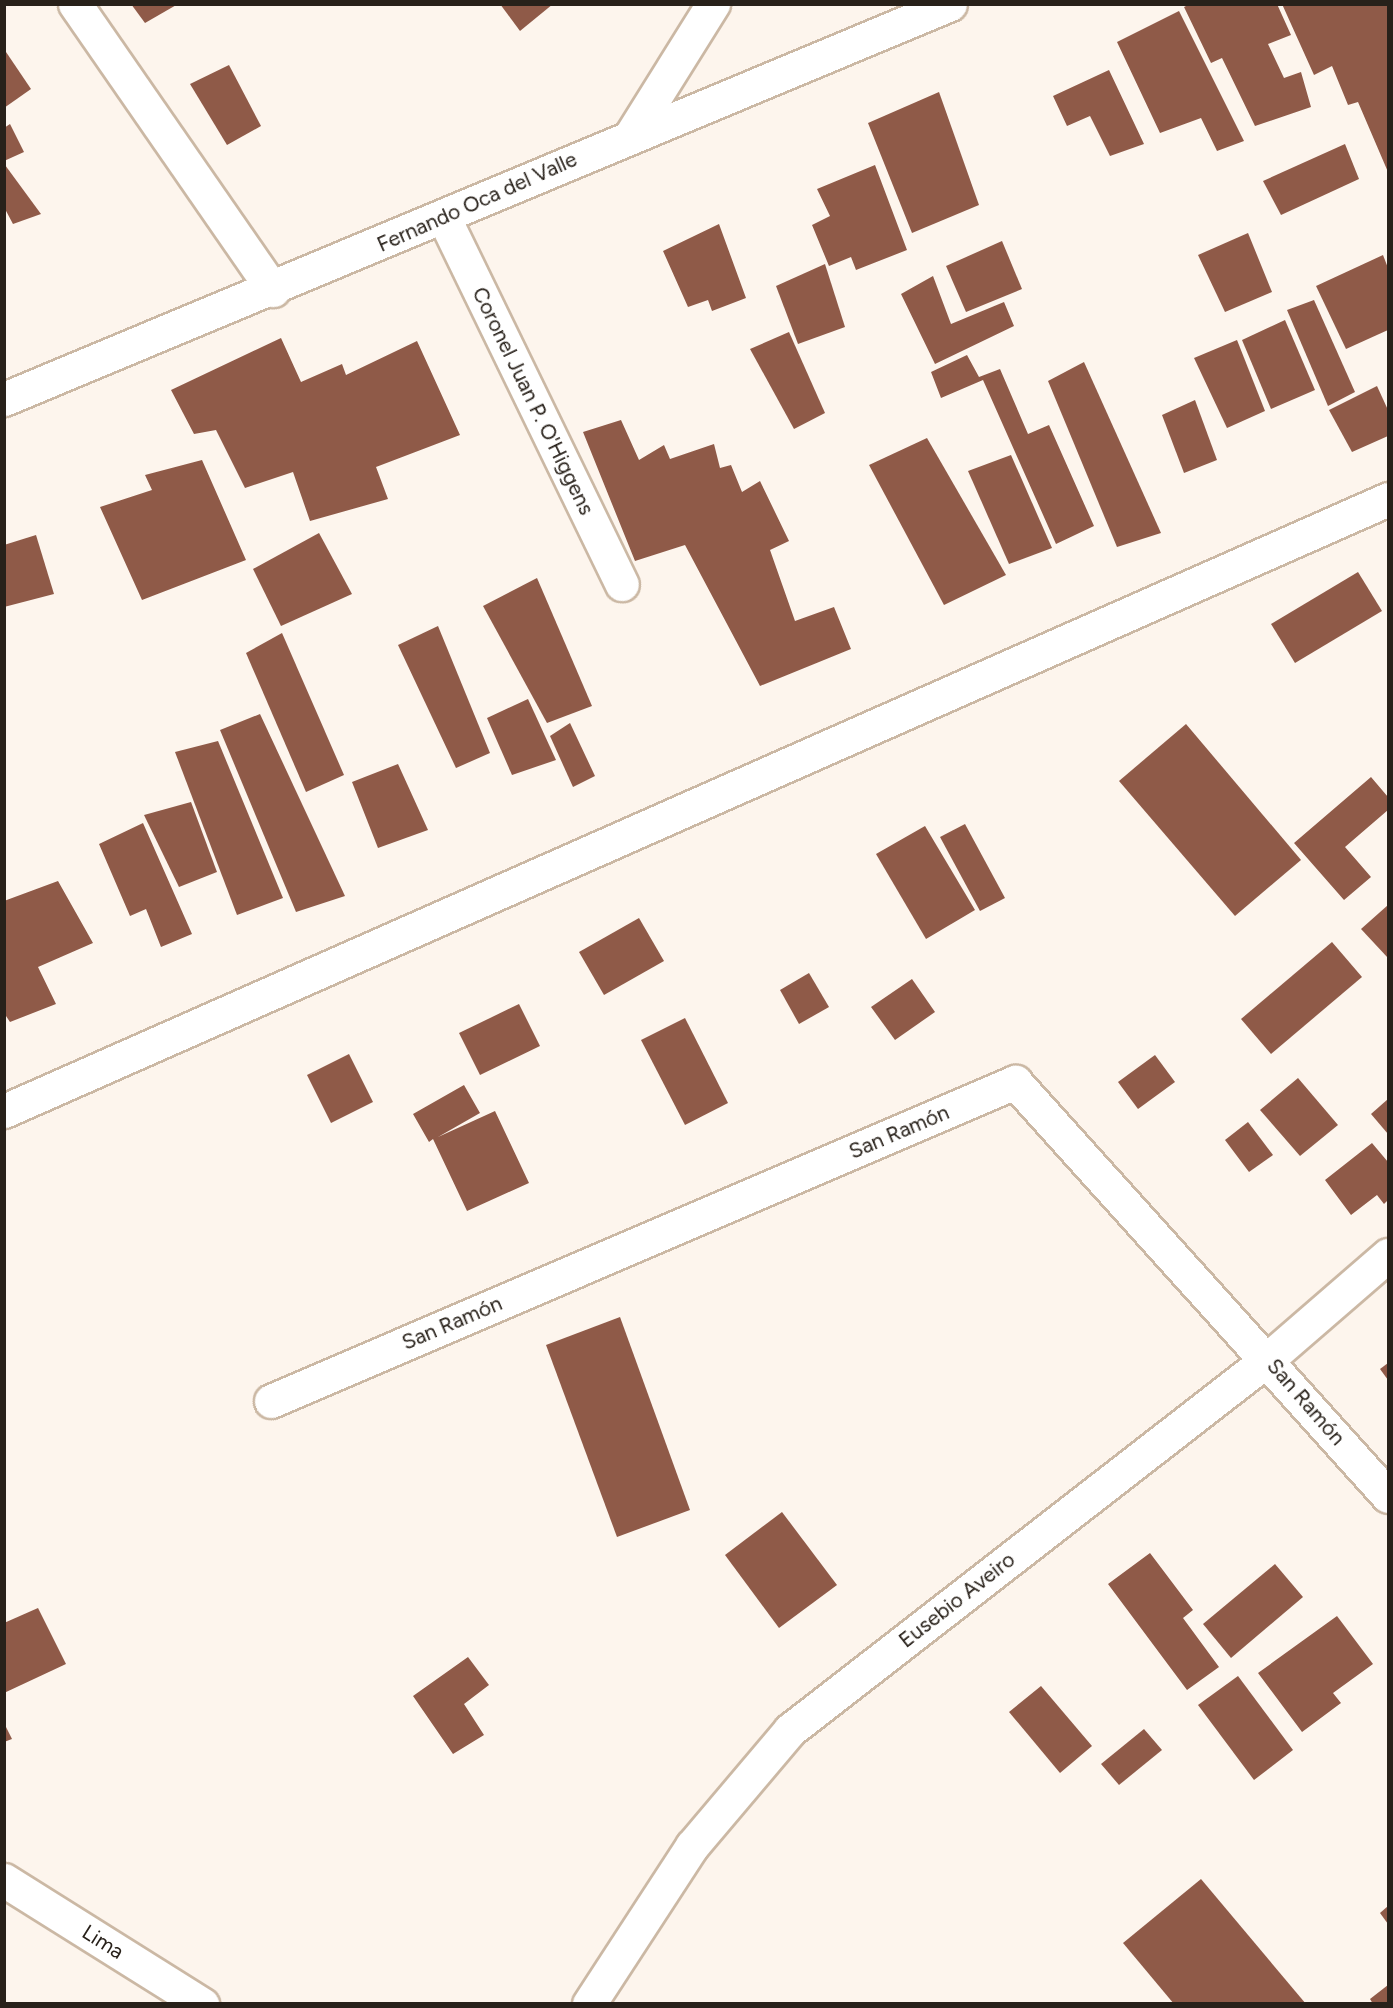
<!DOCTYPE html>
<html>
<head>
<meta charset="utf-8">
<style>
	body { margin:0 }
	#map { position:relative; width:1393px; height:2008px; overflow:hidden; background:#fdf5ed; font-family:Figtree,sans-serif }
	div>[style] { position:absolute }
	.building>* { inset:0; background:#8f5a48 }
	.roads { filter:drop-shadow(2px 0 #cbb8a4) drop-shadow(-2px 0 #cbb8a4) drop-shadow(0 2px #cbb8a4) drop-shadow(0 -2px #cbb8a4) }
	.minor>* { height:33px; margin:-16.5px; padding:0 16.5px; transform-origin:16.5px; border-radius:16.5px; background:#fff }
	span { translate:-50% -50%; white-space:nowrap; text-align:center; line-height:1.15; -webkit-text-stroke:6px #fff; paint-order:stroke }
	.street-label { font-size:21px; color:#28211a }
	.frame { position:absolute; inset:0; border:6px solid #28211a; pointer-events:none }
</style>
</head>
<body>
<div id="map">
	<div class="building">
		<div style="clip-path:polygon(131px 4px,178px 4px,145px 23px)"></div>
		<div style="clip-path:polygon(500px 4px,553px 4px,520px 31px)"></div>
		<div style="clip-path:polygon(1190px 4px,1277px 4px,1291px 35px,1268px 44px,1284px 78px,1301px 72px,1311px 107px,1255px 126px,1222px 58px,1211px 63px,1184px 7px)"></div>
		<div style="clip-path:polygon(1282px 4px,1388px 4px,1388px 172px,1358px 102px,1348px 105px,1332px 66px,1314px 75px)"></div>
		<div style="clip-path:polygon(1179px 11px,1244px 141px,1217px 151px,1201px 118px,1160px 133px,1117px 42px)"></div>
		<div style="clip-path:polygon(4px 49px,31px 89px,4px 108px)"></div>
		<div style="clip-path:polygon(229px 65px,261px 126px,227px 145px,190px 84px)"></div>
		<div style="clip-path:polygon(1109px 70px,1144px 144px,1110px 156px,1090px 116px,1067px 126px,1053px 96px)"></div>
		<div style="clip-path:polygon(939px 92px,979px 205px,912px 233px,868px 123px)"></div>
		<div style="clip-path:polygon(10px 124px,24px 152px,4px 161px,4px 128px)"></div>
		<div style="clip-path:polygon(1345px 144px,1359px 179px,1281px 215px,1263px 181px)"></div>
		<div style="clip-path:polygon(5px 165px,41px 214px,13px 224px,5px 209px)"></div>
		<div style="clip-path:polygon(875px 165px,907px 250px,856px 270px,851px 257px,829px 266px,812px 225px,830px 216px,817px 189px)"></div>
		<div style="clip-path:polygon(719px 224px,746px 298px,712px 311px,708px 300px,688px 307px,663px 251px)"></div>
		<div style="clip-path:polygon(1248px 233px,1272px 292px,1225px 312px,1198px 255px)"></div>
		<div style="clip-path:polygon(1002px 241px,1022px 289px,966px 312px,946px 266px)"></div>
		<div style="clip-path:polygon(1383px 255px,1388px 268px,1388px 330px,1346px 349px,1316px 286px)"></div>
		<div style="clip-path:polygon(825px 264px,845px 327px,798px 344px,776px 286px)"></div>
		<div style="clip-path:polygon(933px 276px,951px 324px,1004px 302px,1014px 326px,935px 364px,901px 294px)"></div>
		<div style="clip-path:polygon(1314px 300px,1355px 392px,1328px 406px,1287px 310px)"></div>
		<div style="clip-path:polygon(1285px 320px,1315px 390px,1271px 409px,1242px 340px)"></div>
		<div style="clip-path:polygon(789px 332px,825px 413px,794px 429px,750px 349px)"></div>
		<div style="clip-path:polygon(281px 338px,301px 382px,342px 364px,346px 375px,417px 341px,460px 435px,376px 467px,388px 499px,310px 521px,293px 472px,245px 488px,216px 430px,194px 434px,171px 390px)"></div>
		<div style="clip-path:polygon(1237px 340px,1265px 411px,1227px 428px,1194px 358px)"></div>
		<div style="clip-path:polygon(967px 355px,979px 377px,1000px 369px,1028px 434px,1049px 425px,1094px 526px,1056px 544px,983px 380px,941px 398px,931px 372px)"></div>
		<div style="clip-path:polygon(1084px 362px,1161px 533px,1117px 547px,1048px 381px)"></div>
		<div style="clip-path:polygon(1377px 386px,1388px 410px,1388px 436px,1352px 452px,1329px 410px)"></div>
		<div style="clip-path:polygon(1195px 400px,1217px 460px,1184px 473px,1162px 415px)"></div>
		<div style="clip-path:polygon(621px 420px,639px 460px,664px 445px,670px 459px,714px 444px,720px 468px,731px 465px,742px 492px,760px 481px,789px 541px,770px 550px,795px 621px,834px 607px,851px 649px,760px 686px,685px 545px,635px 561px,583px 432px)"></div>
		<div style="clip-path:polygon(927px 438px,1006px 575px,944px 605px,869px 465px)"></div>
		<div style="clip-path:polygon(1011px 455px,1052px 548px,1009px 564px,968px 471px)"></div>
		<div style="clip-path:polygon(202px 460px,246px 560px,142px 600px,100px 507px,152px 490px,145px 475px)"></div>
		<div style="clip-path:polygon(319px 533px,352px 594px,281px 626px,253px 569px)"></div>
		<div style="clip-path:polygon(36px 535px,54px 594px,4px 607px,4px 545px)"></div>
		<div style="clip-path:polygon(1358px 572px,1382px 611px,1295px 663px,1271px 624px)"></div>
		<div style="clip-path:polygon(537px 578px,592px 706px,547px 723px,483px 606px)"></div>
		<div style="clip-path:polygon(438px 626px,490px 753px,456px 768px,398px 645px)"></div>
		<div style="clip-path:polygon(282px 633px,344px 775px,306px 792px,246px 653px)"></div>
		<div style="clip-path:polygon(528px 699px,556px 760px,512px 775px,487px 718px)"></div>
		<div style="clip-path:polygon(260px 714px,345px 896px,296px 912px,220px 730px)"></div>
		<div style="clip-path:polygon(570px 723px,595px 776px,573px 787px,550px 736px)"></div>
		<div style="clip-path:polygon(1186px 724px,1301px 860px,1235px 916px,1119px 781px)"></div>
		<div style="clip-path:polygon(218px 741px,283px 898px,237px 915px,175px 752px)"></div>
		<div style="clip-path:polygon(398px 764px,428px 830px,378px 848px,352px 782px)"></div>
		<div style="clip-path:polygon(1371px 777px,1388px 797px,1388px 810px,1345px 847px,1371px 877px,1344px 900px,1294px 843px)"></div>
		<div style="clip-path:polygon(191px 802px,217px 872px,179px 887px,144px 815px)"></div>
		<div style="clip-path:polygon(143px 823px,192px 934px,161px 947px,146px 909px,130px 916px,99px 844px)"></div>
		<div style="clip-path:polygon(965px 824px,1005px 898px,980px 911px,940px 837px)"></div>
		<div style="clip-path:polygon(925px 826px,975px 910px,926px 939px,876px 854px)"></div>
		<div style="clip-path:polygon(58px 881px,93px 943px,38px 967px,56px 1004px,10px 1022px,4px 1013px,4px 901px)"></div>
		<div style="clip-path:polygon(1388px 905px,1388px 958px,1361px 929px)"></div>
		<div style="clip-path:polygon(639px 918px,664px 961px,604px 995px,579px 952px)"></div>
		<div style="clip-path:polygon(1332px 942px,1362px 977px,1271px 1054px,1241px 1019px)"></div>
		<div style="clip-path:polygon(809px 973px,829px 1007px,799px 1024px,780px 990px)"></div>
		<div style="clip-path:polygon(912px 979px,935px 1012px,895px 1040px,871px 1007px)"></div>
		<div style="clip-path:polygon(519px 1004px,540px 1046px,480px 1075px,459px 1033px)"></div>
		<div style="clip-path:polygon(685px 1018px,728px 1103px,685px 1125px,641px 1040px)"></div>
		<div style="clip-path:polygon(349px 1054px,373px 1102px,331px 1123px,307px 1075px)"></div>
		<div style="clip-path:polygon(1155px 1055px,1175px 1082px,1138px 1109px,1118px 1082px)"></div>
		<div style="clip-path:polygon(1298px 1078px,1338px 1125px,1300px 1156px,1260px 1110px)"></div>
		<div style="clip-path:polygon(464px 1085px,480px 1113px,438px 1137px,495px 1111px,529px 1183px,467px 1211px,433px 1139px,429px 1142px,413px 1114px)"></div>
		<div style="clip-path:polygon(1388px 1099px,1388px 1134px,1371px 1114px)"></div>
		<div style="clip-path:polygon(1248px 1122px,1273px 1155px,1249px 1172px,1225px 1140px)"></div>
		<div style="clip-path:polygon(1372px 1143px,1388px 1162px,1388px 1200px,1384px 1204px,1377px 1195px,1351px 1215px,1325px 1180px)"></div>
		<div style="clip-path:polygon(620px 1317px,690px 1510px,617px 1537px,546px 1345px)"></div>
		<div style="clip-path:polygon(1388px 1363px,1388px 1380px,1380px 1369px)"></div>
		<div style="clip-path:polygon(782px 1512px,837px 1585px,779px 1628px,725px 1555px)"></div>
		<div style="clip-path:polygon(1150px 1553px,1193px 1610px,1183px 1618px,1219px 1667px,1187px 1690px,1108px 1584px)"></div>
		<div style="clip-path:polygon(1275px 1564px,1303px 1597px,1231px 1658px,1203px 1624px)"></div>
		<div style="clip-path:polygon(38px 1608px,66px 1664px,4px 1693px,4px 1623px)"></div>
		<div style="clip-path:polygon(1337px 1616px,1373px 1664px,1333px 1693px,1341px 1703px,1302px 1732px,1258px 1673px)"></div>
		<div style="clip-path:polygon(468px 1657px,489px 1685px,464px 1704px,484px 1735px,453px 1754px,413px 1696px)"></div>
		<div style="clip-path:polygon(1238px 1676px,1293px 1750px,1254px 1780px,1198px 1705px)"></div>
		<div style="clip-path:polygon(1041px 1686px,1092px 1746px,1060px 1773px,1009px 1712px)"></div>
		<div style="clip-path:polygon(4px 1723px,12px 1739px,4px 1742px)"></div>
		<div style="clip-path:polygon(1144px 1729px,1162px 1750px,1119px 1785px,1101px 1764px)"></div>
		<div style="clip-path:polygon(1201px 1879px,1306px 2004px,1174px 2004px,1123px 1943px)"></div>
		<div style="clip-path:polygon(1388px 1906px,1388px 1924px,1380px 1913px)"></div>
		<div style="clip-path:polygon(1388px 1985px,1388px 2004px,1373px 2004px,1370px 1999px)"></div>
	</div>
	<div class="roads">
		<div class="minor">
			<div style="left:75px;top:4px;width:348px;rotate:55.3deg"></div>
			<div style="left:631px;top:135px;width:155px;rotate:-58deg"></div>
			<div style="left:444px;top:218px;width:407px;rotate:64.1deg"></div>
			<div style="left:4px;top:399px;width:1025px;rotate:-22.66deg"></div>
			<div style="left:4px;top:1111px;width:1513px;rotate:-23.85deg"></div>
			<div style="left:271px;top:1401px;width:810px;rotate:-23.21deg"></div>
			<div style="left:1015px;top:1082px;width:557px;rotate:47.98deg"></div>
			<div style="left:4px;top:1880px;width:234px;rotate:32.1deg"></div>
			<div style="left:589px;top:2004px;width:189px;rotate:-56.9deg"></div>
			<div style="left:692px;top:1846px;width:152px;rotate:-49.8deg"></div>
			<div style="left:790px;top:1730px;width:605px;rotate:-37.82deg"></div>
			<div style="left:1268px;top:1359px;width:159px;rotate:-40.9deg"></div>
		</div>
	</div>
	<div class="street-label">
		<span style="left:477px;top:202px;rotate:-24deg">Fernando Oca del Valle</span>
		<span style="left:533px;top:401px;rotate:64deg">Coronel Juan P. O'Higgens</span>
		<span style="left:899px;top:1132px;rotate:-23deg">San Ramón</span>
		<span style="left:452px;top:1323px;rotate:-23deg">San Ramón</span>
		<span style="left:1306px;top:1402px;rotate:49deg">San Ramón</span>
		<span style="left:957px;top:1600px;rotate:-38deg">Eusebio Aveiro</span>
		<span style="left:103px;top:1942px;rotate:32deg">Lima</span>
	</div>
	<div class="frame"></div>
</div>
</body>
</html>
